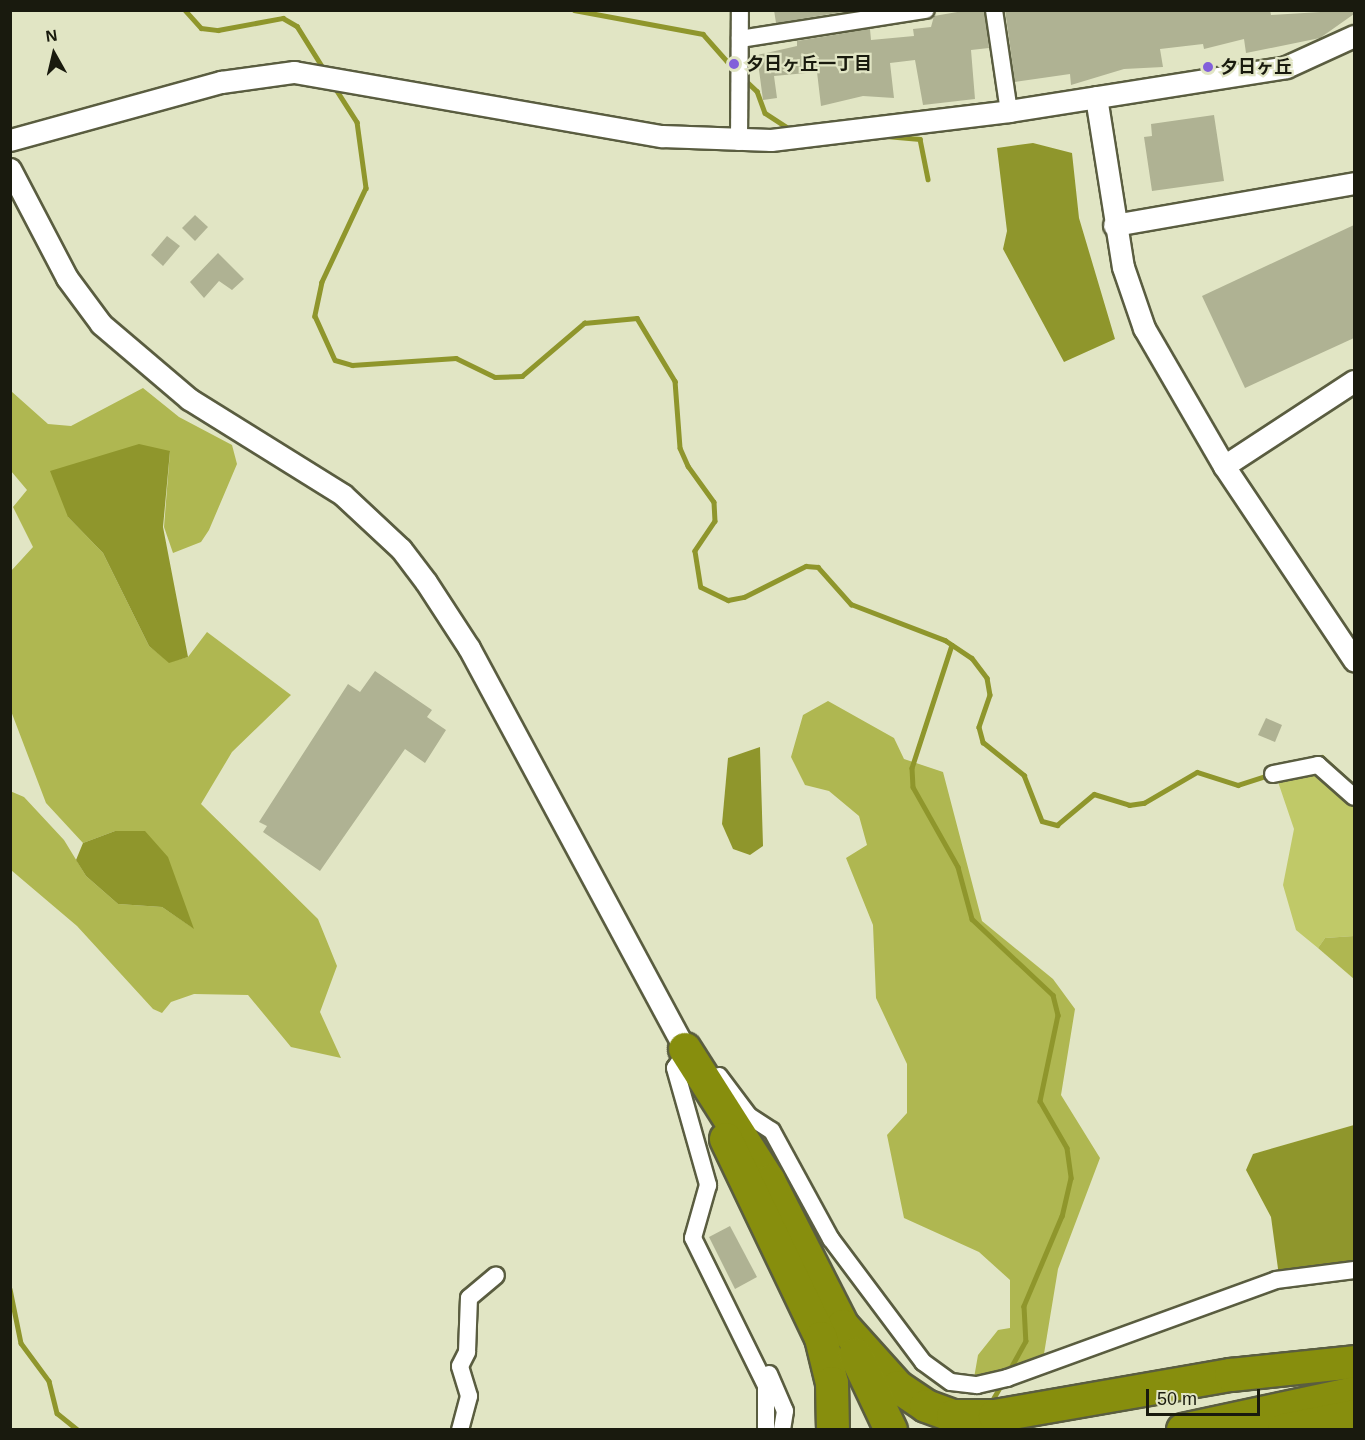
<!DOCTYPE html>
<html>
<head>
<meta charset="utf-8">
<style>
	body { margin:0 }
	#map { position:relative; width:1365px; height:1440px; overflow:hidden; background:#e1e5c4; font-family:Helvetica,"Noto Sans JP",sans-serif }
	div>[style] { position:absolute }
	.green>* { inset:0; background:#c0c968 }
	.forest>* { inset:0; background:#afb751 }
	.water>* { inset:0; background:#8f962c }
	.stream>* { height:4.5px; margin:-2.25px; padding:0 2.25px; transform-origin:2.25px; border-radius:2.25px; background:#8f962c }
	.building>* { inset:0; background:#afb293 }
	.roads { filter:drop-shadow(2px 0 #5a5d40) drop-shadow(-2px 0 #5a5d40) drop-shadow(0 2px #5a5d40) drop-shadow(0 -2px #5a5d40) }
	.minor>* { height:16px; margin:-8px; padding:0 8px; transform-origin:8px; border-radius:8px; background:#fff }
	.tertiary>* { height:21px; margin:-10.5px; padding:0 10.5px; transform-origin:10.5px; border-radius:10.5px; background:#fff }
	.motorway>* { height:32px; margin:-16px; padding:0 16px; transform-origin:16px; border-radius:16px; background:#878e0d }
	.dots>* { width:16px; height:16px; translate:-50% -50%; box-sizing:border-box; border:3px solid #e1e5c4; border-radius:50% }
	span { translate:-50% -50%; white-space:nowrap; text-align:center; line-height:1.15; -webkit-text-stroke:4.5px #e1e5c4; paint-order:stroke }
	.poi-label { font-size:18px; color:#191a0e; font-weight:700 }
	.left { translate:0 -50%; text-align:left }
	.frame { position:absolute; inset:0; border:12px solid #191a0e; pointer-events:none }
	.north { position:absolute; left:24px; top:24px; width:60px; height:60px; -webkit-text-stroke:4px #e1e5c4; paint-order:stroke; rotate:352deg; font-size:16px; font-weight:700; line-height:24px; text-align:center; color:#191a0e }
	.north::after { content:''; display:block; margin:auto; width:21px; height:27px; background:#191a0e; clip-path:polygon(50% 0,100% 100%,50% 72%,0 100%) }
	.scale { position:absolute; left:1146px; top:1389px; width:114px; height:27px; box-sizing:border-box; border:3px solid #191a0e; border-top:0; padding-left:8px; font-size:18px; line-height:21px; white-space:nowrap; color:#191a0e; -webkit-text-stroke:4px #e1e5c4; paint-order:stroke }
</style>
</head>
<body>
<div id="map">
	<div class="green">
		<div style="clip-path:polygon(1315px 768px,1354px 803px,1354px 936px,1325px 938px,1318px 948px,1296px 930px,1283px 885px,1294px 829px,1276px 776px)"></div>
	</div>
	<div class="forest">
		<div style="clip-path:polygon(143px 388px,179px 417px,232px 445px,237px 464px,209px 530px,201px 542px,173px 553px,164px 527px,170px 451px,68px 517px,103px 553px,149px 646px,169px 662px,188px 657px,207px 632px,291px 695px,232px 752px,201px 804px,318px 919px,337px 966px,320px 1012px,341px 1058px,291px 1047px,248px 995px,194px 994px,171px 1002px,162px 1013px,153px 1009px,77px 926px,11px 870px,10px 791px,24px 797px,64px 840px,86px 876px,118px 904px,162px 907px,193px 928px,115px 831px,83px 843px,46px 803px,11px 711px,11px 571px,33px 547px,13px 507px,27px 490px,11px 471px,11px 391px,48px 424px,71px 426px)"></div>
		<div style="clip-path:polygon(828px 701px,894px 738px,904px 759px,943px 772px,982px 921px,1053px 979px,1075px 1009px,1061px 1095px,1100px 1158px,1058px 1269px,1043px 1360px,974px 1378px,978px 1355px,998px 1330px,1010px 1328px,1010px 1280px,979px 1252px,904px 1218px,887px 1135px,907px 1113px,907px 1064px,876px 998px,873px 925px,846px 858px,867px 845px,859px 816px,829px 791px,805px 785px,791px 757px,803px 715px)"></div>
		<div style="clip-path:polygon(1354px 936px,1354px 979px,1318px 948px,1325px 938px)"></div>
	</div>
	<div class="water">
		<div style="clip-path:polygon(1033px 143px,1072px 153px,1079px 218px,1115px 339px,1064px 362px,1003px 249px,1007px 231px,997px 148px)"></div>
		<div style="clip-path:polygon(139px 444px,170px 451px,163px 527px,188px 657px,169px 663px,149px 646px,103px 553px,68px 517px,50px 471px)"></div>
		<div style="clip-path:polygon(760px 747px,763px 846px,750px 855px,733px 849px,722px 824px,728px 758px)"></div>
		<div style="clip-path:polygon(115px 831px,145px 831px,168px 857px,194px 929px,162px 907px,118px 904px,86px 876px,76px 860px,83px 843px)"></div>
		<div style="clip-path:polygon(1354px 1125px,1354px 1268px,1279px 1276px,1271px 1217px,1246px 1170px,1253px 1154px)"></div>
	</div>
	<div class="stream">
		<div style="left:185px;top:10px;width:24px;rotate:48deg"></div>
		<div style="left:201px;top:28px;width:17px;rotate:7deg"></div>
		<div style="left:218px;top:30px;width:66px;rotate:-10.5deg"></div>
		<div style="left:283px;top:18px;width:16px;rotate:30deg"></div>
		<div style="left:297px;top:26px;width:53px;rotate:58.1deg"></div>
		<div style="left:574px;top:10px;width:131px;rotate:10.5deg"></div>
		<div style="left:703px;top:34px;width:47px;rotate:48.5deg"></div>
		<div style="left:744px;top:79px;width:18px;rotate:43deg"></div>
		<div style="left:757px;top:91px;width:23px;rotate:70deg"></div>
		<div style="left:765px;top:113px;width:27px;rotate:33deg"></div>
		<div style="left:334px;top:86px;width:43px;rotate:57.4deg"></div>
		<div style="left:357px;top:122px;width:67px;rotate:82.2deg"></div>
		<div style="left:366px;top:188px;width:104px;rotate:115.1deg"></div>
		<div style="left:322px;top:282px;width:35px;rotate:102deg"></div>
		<div style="left:315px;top:316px;width:48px;rotate:65.6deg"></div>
		<div style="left:335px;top:360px;width:18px;rotate:16deg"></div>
		<div style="left:352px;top:365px;width:104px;rotate:-3.9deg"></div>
		<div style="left:456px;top:358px;width:43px;rotate:26deg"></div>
		<div style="left:495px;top:377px;width:27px;rotate:-2deg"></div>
		<div style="left:522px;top:376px;width:82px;rotate:-40.5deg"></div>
		<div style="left:584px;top:323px;width:53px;rotate:-5.4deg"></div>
		<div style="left:637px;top:318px;width:74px;rotate:58.9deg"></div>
		<div style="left:675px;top:381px;width:67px;rotate:85.7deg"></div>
		<div style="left:680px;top:448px;width:20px;rotate:66deg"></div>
		<div style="left:688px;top:466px;width:44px;rotate:54.2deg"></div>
		<div style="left:714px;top:502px;width:19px;rotate:87deg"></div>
		<div style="left:715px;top:521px;width:36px;rotate:124deg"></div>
		<div style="left:695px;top:551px;width:36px;rotate:81deg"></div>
		<div style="left:701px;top:587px;width:30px;rotate:26deg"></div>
		<div style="left:728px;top:600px;width:16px;rotate:-11deg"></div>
		<div style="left:744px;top:597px;width:69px;rotate:-26.6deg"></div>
		<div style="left:806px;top:566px;width:12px;rotate:5deg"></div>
		<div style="left:818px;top:567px;width:50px;rotate:48.3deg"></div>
		<div style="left:851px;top:604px;width:101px;rotate:21deg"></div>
		<div style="left:945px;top:640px;width:32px;rotate:34deg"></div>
		<div style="left:972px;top:658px;width:25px;rotate:53deg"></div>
		<div style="left:987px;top:678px;width:17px;rotate:80deg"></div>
		<div style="left:990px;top:695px;width:34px;rotate:109deg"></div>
		<div style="left:979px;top:727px;width:16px;rotate:75deg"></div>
		<div style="left:983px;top:742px;width:53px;rotate:38.8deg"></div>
		<div style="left:1024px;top:775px;width:49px;rotate:68.6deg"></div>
		<div style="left:1042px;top:821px;width:16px;rotate:15deg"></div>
		<div style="left:1057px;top:825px;width:48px;rotate:-40deg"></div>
		<div style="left:1094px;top:794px;width:37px;rotate:17deg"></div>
		<div style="left:1129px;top:805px;width:15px;rotate:-8deg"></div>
		<div style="left:1144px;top:803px;width:61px;rotate:-30.3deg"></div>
		<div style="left:1197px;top:772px;width:43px;rotate:17.6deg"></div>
		<div style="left:1238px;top:785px;width:33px;rotate:-18deg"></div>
		<div style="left:886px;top:136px;width:34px;rotate:5deg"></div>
		<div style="left:920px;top:139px;width:41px;rotate:78.7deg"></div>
		<div style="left:952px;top:645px;width:129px;rotate:108deg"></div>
		<div style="left:912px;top:768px;width:19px;rotate:87deg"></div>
		<div style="left:913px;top:787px;width:92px;rotate:60.6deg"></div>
		<div style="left:958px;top:867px;width:54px;rotate:74.9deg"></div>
		<div style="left:972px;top:919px;width:111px;rotate:43.2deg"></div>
		<div style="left:1053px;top:995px;width:21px;rotate:76deg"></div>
		<div style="left:1058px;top:1015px;width:88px;rotate:101.8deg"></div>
		<div style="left:1040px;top:1101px;width:54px;rotate:60.1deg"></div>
		<div style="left:1067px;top:1148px;width:30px;rotate:82deg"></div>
		<div style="left:1071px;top:1178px;width:39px;rotate:103deg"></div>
		<div style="left:1062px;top:1216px;width:98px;rotate:112.9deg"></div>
		<div style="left:1024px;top:1306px;width:35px;rotate:87deg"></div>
		<div style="left:1026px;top:1341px;width:37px;rotate:119deg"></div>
		<div style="left:1316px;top:759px;width:6px;rotate:-18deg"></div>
		<div style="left:1322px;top:757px;width:43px;rotate:42.2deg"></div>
		<div style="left:10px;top:1289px;width:55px;rotate:78.5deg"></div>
		<div style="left:21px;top:1343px;width:47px;rotate:53.6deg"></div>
		<div style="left:49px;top:1381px;width:33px;rotate:76deg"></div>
		<div style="left:57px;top:1413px;width:27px;rotate:39deg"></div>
		<div style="left:990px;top:1404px;width:22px;rotate:-60deg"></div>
	</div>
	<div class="building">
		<div style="clip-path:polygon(774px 10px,855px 10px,776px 23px)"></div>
		<div style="clip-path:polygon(969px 10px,984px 10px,989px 48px,971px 50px,975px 99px,923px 105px,915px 60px,890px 63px,894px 98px,863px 96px,821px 106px,817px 72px,774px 76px,777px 98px,763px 100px,757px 55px,797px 46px,797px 41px,870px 29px,871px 40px,914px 36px,913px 29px,931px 27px,934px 16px)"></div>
		<div style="clip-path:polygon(1005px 10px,1270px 10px,1271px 15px,1354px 10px,1354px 14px,1320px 38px,1246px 53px,1244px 39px,1204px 49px,1203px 44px,1160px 49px,1163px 67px,1124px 69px,1071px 85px,1070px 74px,1015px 82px)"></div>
		<div style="clip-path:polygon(1214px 115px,1224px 181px,1152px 191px,1144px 137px,1152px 136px,1151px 124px)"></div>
		<div style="clip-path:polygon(195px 215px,208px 227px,195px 241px,182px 228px)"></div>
		<div style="clip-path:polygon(1354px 225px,1354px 338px,1245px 388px,1202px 296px)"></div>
		<div style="clip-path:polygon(167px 236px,180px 246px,163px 266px,151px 255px)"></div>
		<div style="clip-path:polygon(218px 253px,244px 279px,232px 290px,219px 281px,204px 298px,190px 282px)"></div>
		<div style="clip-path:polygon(375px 671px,432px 710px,427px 717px,446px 730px,425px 763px,405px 749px,320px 871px,263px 832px,267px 826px,259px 822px,348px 684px,360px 692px)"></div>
		<div style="clip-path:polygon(1266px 718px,1282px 725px,1275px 742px,1258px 735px)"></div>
		<div style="clip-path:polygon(730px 1226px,757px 1277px,735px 1289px,709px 1237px)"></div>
	</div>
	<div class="roads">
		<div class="minor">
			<div style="left:994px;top:10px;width:102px;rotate:81.6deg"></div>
			<div style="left:740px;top:39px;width:188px;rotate:-8.9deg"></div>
			<div style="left:739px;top:142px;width:132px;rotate:-89.6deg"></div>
			<div style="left:1273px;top:774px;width:46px;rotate:-11.3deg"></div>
			<div style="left:1318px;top:765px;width:48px;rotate:41.6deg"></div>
			<div style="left:688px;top:1049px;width:23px;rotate:124deg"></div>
			<div style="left:675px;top:1068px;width:122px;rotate:74.2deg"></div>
			<div style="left:708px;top:1185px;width:55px;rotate:105.8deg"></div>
			<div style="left:693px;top:1238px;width:165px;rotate:63.7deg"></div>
			<div style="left:766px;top:1386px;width:44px;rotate:90deg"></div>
			<div style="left:719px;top:1076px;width:50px;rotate:53.1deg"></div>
			<div style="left:749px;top:1116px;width:27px;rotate:33deg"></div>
			<div style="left:772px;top:1131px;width:123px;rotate:61.4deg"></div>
			<div style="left:831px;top:1239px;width:154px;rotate:53.2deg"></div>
			<div style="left:923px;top:1362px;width:34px;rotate:36deg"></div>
			<div style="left:951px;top:1382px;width:26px;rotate:7deg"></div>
			<div style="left:977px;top:1385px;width:31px;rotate:-13deg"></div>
			<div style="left:1007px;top:1378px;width:286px;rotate:-20deg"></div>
			<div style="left:1276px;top:1280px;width:79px;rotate:-7.3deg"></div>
			<div style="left:769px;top:1374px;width:40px;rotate:66.6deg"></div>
			<div style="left:785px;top:1411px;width:19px;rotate:99deg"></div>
			<div style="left:460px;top:1430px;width:35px;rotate:-75deg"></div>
			<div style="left:469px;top:1396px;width:31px;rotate:-107deg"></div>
			<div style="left:460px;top:1366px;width:16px;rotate:-63deg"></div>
			<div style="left:467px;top:1352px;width:54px;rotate:-87.9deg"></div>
			<div style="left:469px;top:1298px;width:35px;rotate:-40deg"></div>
		</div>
		<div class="tertiary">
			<div style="left:1096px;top:97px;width:172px;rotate:81deg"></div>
			<div style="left:1123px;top:267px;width:65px;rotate:71deg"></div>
			<div style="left:1144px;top:328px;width:160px;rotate:59.9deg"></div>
			<div style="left:1224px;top:466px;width:234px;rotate:56.2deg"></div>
			<div style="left:10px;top:140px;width:219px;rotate:-15.4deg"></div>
			<div style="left:221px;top:82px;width:74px;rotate:-7.8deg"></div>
			<div style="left:294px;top:72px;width:374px;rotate:9.9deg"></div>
			<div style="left:662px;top:136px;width:109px;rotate:2.1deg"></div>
			<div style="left:771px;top:140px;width:240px;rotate:-6.9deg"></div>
			<div style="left:1009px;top:111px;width:280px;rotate:-9deg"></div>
			<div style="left:1286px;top:67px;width:75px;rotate:-24.5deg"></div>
			<div style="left:10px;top:169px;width:123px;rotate:62.4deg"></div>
			<div style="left:67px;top:278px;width:57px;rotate:53.5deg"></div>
			<div style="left:101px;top:324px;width:116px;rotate:40.4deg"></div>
			<div style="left:189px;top:399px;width:181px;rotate:31.9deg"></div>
			<div style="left:343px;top:495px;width:79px;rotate:43deg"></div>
			<div style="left:401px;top:549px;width:41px;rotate:52.9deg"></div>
			<div style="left:426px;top:582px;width:79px;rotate:56.9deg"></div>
			<div style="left:469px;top:648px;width:455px;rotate:61.7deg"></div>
			<div style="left:1114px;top:225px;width:244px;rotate:-9.9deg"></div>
			<div style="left:1224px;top:466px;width:155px;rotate:-33.2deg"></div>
		</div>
		<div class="motorway">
			<div style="left:685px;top:1049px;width:156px;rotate:57.5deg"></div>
			<div style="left:769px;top:1181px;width:163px;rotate:63deg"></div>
			<div style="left:843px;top:1326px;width:82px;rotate:48deg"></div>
			<div style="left:898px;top:1387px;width:34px;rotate:34deg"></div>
			<div style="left:926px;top:1406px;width:29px;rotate:20deg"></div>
			<div style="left:953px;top:1416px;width:42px"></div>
			<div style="left:995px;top:1416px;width:240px;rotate:-9.9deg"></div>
			<div style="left:1231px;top:1375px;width:124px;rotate:-6deg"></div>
			<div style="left:726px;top:1139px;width:221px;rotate:64.5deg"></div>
			<div style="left:821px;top:1338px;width:46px;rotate:76.3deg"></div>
			<div style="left:832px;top:1383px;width:47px;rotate:88.8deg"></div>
			<div style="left:855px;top:1354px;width:84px;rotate:64.7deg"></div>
			<div style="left:1183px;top:1430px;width:175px;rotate:-12.2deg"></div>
			<div style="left:1284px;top:1430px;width:71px;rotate:-11.3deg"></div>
		</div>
	</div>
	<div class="dots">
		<div style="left:734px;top:64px;background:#825fda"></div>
		<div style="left:1208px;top:67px;background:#825fda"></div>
	</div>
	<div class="poi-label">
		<span class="left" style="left:746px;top:64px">夕日ヶ丘一丁目</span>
		<span class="left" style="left:1220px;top:67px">夕日ヶ丘</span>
	</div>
	<div class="frame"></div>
	<div class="north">N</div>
	<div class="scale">50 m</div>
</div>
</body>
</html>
